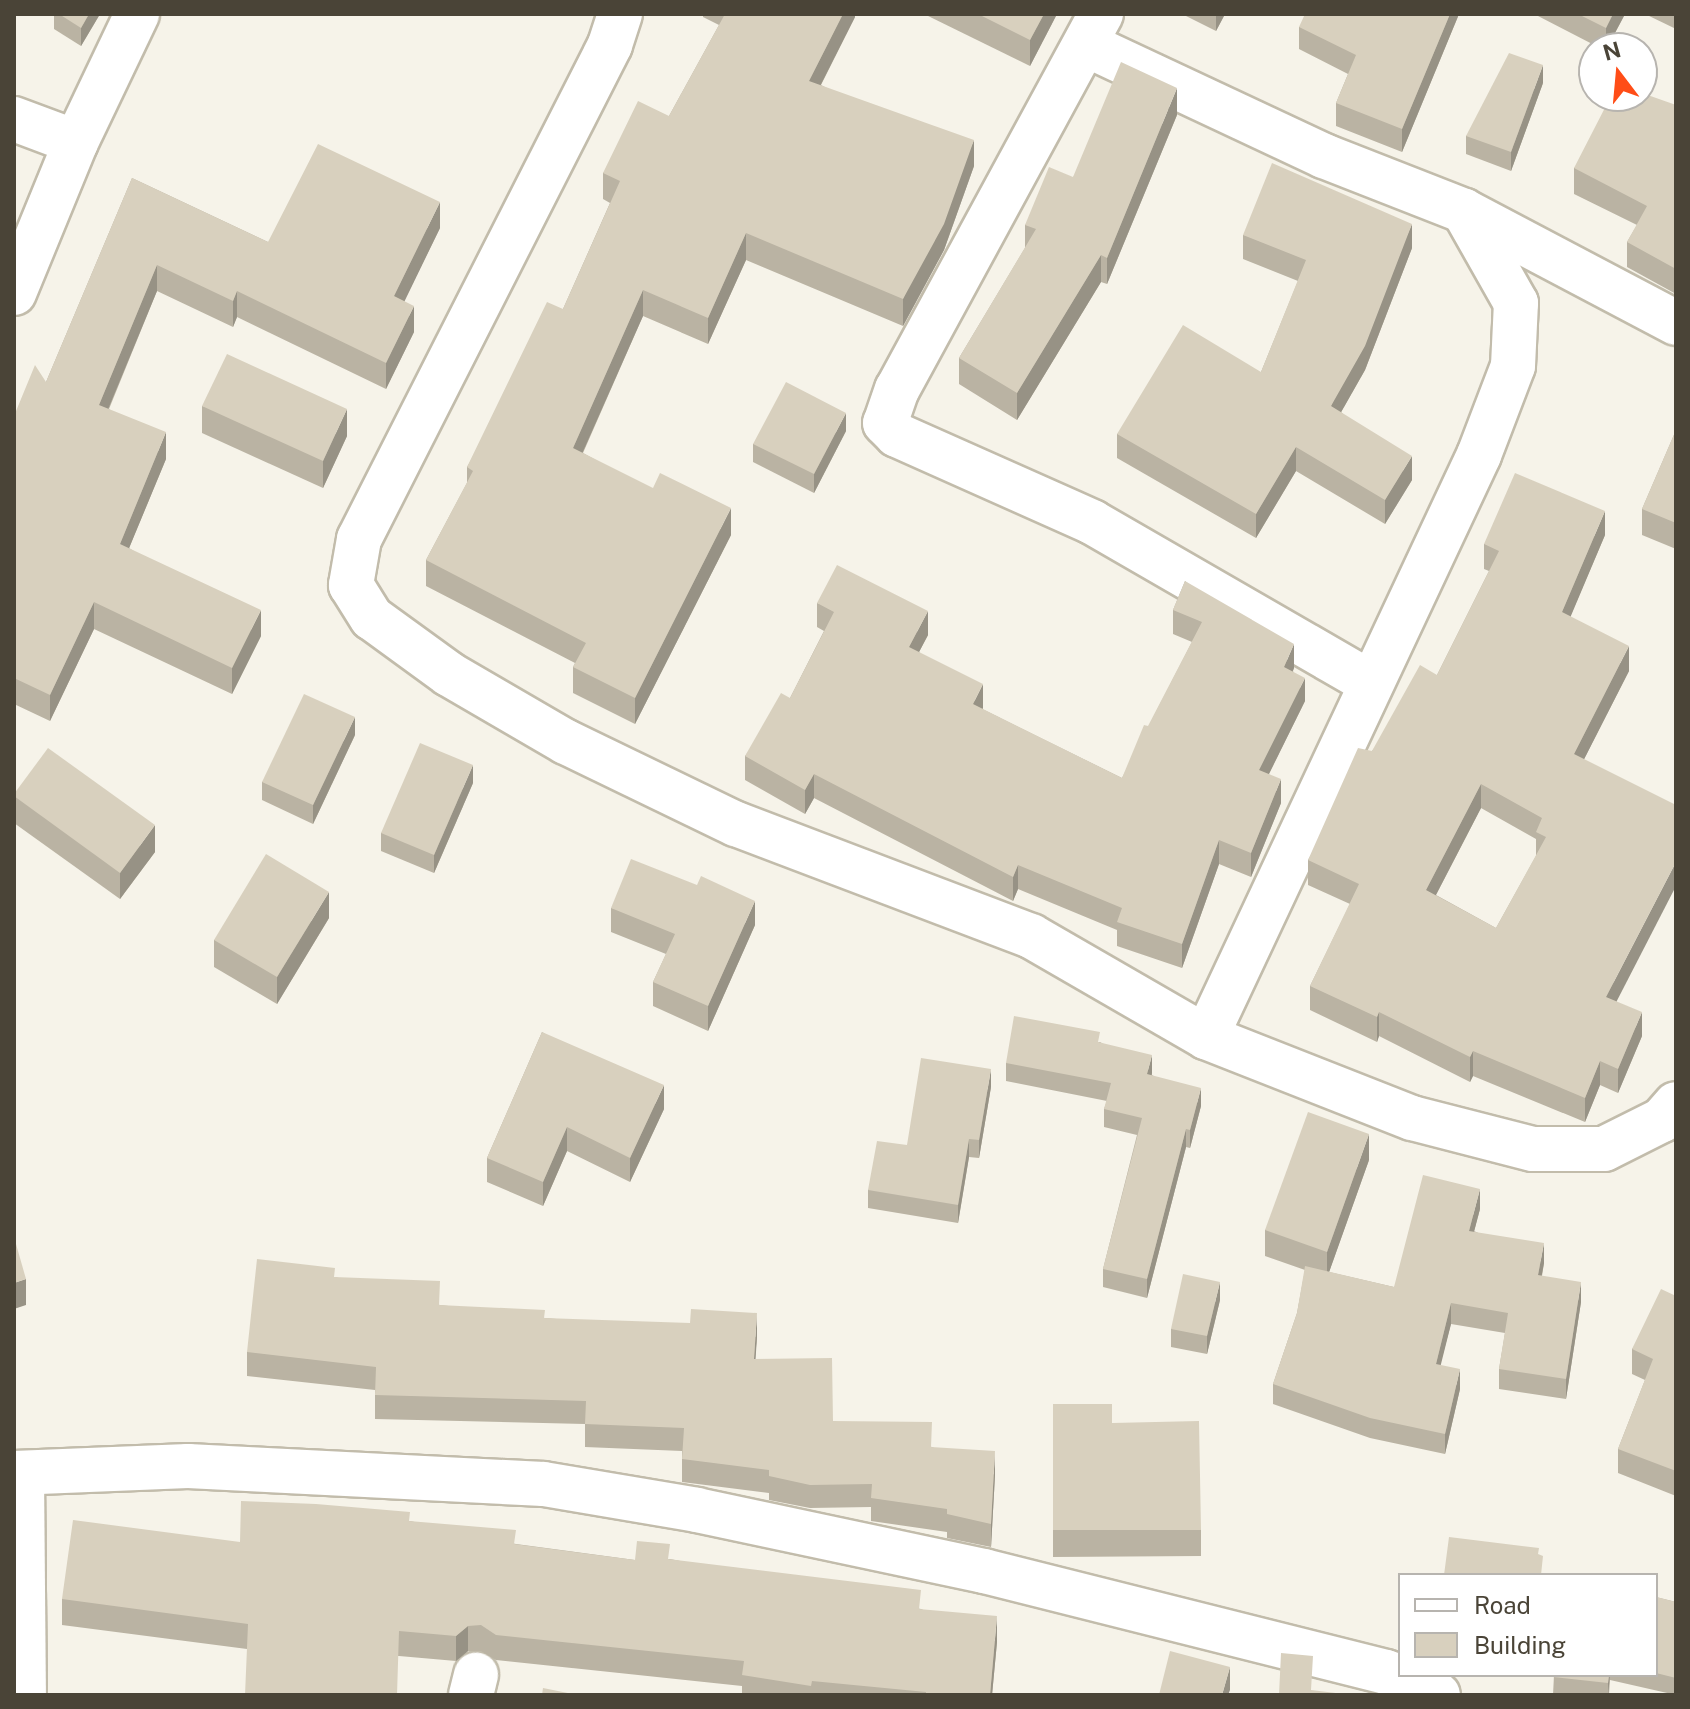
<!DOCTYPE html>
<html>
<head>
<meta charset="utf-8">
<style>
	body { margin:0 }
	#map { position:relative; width:1690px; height:1709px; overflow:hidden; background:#f6f3e9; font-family:"Public Sans",sans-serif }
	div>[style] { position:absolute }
	.roads { filter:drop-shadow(2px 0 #c2bcab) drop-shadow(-2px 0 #c2bcab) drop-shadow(0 2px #c2bcab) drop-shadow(0 -2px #c2bcab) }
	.street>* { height:44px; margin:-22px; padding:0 22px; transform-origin:22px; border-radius:22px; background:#fff }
	.wall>* { inset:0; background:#bab3a3 }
	.shaded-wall>* { inset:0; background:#979285 }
	.building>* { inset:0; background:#d8d0be }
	span { translate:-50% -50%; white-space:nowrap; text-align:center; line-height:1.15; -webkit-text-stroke:6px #fff; paint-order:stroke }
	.frame { position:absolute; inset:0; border:16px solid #4a4437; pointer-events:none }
	.legend { position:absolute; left:1398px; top:1573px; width:260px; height:104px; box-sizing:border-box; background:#fff; border:2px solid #b7b4af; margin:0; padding:10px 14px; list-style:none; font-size:24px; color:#4a4437 }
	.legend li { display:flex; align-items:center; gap:16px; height:40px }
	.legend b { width:40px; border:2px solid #b7b4af }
	.north { position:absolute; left:1578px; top:32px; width:80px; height:80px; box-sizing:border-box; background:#fff; border:2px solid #b7b4af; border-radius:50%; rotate:344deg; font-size:22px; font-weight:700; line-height:32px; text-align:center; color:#4a4437 }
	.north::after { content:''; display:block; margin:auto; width:28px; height:36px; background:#ff4d17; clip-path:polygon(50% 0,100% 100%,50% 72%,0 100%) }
</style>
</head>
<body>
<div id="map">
	<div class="roads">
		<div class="street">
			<div style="left:620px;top:14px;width:33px;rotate:108deg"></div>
			<div style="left:610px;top:45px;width:554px;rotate:116.93deg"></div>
			<div style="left:359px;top:539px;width:47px;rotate:99.9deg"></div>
			<div style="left:351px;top:585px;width:39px;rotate:58deg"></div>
			<div style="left:372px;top:618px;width:95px;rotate:36deg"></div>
			<div style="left:449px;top:674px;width:135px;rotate:30.2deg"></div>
			<div style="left:566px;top:742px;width:189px;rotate:25.8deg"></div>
			<div style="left:736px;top:824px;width:316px;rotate:20.8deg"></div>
			<div style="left:1031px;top:936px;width:202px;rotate:30deg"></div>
			<div style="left:1206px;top:1037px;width:221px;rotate:21.5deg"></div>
			<div style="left:1412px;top:1118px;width:125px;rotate:14.4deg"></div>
			<div style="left:1533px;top:1149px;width:71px"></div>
			<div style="left:1604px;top:1149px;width:65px;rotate:-26.6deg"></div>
			<div style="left:1662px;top:1120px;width:21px;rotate:-49deg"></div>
			<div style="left:1101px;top:14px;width:427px;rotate:118.5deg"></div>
			<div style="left:897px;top:389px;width:36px;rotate:109deg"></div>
			<div style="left:885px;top:423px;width:17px;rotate:45deg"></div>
			<div style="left:897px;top:435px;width:214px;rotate:24deg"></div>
			<div style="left:1092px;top:522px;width:322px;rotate:30deg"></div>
			<div style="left:1087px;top:45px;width:262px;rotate:25.1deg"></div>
			<div style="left:1324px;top:156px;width:150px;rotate:21.4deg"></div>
			<div style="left:1464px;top:211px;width:240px;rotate:27.8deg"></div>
			<div style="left:14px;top:119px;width:66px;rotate:20.4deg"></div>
			<div style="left:14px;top:293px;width:163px;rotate:-67.7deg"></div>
			<div style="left:76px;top:142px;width:142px;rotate:-64.5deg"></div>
			<div style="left:1206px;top:1037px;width:643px;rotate:-64.87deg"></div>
			<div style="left:1479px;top:455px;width:95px;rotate:-69.1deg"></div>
			<div style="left:1513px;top:366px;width:63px;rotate:-87.3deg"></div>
			<div style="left:1516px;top:303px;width:106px;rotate:-119.5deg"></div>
			<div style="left:14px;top:1473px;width:174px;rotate:-2.3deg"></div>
			<div style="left:188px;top:1466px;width:356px;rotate:2.9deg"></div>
			<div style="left:544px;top:1484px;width:155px;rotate:9.6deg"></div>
			<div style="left:697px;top:1510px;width:293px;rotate:12deg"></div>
			<div style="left:984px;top:1571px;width:414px;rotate:14.1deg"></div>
			<div style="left:1386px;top:1672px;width:43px;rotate:18.9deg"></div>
			<div style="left:1427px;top:1686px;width:14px;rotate:39deg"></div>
			<div style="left:22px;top:1474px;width:221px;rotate:89.5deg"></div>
			<div style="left:471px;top:1695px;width:21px;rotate:-76deg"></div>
		</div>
	</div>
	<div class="wall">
		<div style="clip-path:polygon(54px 14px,100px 14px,81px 46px,54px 29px)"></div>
		<div style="clip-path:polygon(703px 14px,855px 14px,855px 17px,821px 85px,974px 166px,944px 250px,903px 326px,746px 260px,708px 344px,643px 316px,583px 453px,731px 535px,635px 724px,573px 693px,573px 667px,575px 663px,426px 586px,426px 560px,467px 483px,467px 467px,563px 309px,610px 203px,603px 199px,603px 173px,669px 116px,719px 25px,703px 17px)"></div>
		<div style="clip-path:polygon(924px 14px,1057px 14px,1030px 66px)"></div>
		<div style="clip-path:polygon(1182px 14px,1225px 14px,1216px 31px)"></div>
		<div style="clip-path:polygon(1459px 14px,1402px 152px,1336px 126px,1336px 103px,1348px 74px,1299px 49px,1299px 27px)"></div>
		<div style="clip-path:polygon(1538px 14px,1625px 14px,1607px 48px,1600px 48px,1538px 16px)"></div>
		<div style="clip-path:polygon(1645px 14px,1676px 14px,1676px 29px)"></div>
		<div style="clip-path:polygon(1543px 83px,1511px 171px,1466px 154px,1466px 136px)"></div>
		<div style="clip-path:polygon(1676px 105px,1676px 294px,1627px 267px,1627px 242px,1637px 225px,1574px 194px,1574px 168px)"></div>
		<div style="clip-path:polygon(1177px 115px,1107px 284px,1101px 282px,1017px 420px,959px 384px,959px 358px,1025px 248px,1025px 225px,1073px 177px)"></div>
		<div style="clip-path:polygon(132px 178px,268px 242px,440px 228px,404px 301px,414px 332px,386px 389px,237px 317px,233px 327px,157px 291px,109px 409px,166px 459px,129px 548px,261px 636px,232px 694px,94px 629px,50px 721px,14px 704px,14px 416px,46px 382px)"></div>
		<div style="clip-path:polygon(1243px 235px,1412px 248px,1365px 370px,1341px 412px,1412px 480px,1385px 524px,1296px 471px,1256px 538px,1117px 458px,1117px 434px,1261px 372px,1298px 281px,1243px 259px)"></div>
		<div style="clip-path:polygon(202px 406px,347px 436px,323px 488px,202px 433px)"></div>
		<div style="clip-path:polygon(1676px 430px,1676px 549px,1642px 535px,1642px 509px)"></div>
		<div style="clip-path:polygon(846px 431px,814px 493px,753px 462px,753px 444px)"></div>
		<div style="clip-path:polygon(evenodd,1605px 535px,1570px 617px,1629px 671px,1584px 759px,1616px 1001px,1642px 1036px,1618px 1093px,1600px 1085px,1585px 1122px,1473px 1076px,1470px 1082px,1379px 1036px,1377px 1042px,1310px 1010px,1310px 986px,1350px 904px,1308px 885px,1308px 860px,1372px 751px,1437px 675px,1489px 571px,1484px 569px,1484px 544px,1605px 535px,1481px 808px,1536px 839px,1536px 856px,1496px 928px,1436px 895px,1481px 808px)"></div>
		<div style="clip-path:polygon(1185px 581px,1294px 668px,1293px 671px,1305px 701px,1269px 774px,1281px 803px,1251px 877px,1219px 864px,1182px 968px,1117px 946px,1117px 930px,1018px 889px,1013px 901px,814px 798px,805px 814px,745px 780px,745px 756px,790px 698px,824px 631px,817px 627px,817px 603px,928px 635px,919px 652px,983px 708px,982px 709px,1122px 778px,1192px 642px,1173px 634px,1173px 610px)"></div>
		<div style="clip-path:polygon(355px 735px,313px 824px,262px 800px,262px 782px)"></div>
		<div style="clip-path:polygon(473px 783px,434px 873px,381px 851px,381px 833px)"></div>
		<div style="clip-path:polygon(14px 796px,155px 852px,120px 899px,14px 823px)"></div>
		<div style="clip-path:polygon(611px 908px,755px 925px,708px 1031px,653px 1006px,653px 982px,666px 954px,611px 932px)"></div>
		<div style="clip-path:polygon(329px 918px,277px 1004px,214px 967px,214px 940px)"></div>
		<div style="clip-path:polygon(542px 1032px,664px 1109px,630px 1182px,567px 1151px,543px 1206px,487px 1182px,487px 1158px)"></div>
		<div style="clip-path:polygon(1100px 1042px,1152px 1073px,1152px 1075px,1201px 1106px,1190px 1148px,1186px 1147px,1147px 1298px,1103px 1287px,1103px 1269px,1137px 1135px,1104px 1127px,1104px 1109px,1107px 1101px,1006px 1081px,1006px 1063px)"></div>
		<div style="clip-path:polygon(991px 1087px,979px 1158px,969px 1157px,958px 1223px,868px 1208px,868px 1190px,907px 1145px)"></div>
		<div style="clip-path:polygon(1369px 1160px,1329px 1272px,1394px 1287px,1480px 1209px,1474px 1231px,1544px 1263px,1542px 1276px,1581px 1302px,1566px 1399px,1499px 1389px,1499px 1369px,1505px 1333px,1451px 1324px,1440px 1365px,1460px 1389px,1445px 1454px,1370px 1438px,1273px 1404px,1273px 1384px,1297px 1313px,1305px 1270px,1265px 1256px,1265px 1230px)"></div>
		<div style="clip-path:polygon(335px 1277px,440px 1305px,545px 1318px,757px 1337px,755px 1359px,833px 1421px,932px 1447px,995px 1475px,991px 1547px,947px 1538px,947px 1532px,871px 1521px,871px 1507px,810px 1508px,769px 1500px,769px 1493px,682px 1482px,682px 1451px,585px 1447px,585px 1424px,375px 1419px,375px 1390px,247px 1376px,247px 1352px)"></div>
		<div style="clip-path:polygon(1676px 1296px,1676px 1496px,1618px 1473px,1618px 1449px,1645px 1380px,1632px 1374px,1632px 1349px)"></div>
		<div style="clip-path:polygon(1220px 1300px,1207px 1354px,1171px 1347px,1171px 1329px)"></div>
		<div style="clip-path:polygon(1053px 1404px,1201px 1530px,1201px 1556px,1053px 1557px)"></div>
		<div style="clip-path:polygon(410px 1521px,516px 1544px,635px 1560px,670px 1559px,921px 1609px,997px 1642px,992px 1695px,742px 1695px,742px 1686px,496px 1660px,481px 1651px,468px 1651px,456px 1661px,399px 1656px,247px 1649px,62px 1625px,62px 1599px,240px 1542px)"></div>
		<div style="clip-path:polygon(1656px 1597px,1676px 1602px,1676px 1695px,1610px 1680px,1609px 1695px,1553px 1695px,1554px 1675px,1656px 1675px)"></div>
	</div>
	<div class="shaded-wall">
		<div style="clip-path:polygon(89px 14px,100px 14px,81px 46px,81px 28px)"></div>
		<div style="clip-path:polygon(843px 14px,855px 14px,855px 17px,809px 108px,809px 81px)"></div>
		<div style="clip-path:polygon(1044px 14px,1057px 14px,1030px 66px,1030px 40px)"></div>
		<div style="clip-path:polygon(1216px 14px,1225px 14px,1216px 31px)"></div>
		<div style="clip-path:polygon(1450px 14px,1459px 14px,1402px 152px,1402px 129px)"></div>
		<div style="clip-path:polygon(1613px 14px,1625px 14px,1607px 48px,1606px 48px,1606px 28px)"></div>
		<div style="clip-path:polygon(1543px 65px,1543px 83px,1511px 171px,1511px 152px)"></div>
		<div style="clip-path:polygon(1177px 88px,1177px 115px,1107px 284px,1107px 258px)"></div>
		<div style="clip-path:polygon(974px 140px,974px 166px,944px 250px,903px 326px,903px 299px)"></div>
		<div style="clip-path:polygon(440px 202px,440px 228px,394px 323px,394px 296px)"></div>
		<div style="clip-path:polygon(1412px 224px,1412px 248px,1365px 370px,1331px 430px,1331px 406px)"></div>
		<div style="clip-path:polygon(746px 233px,746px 260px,708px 344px,708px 318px)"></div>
		<div style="clip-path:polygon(1101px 255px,1101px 282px,1017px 420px,1017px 393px)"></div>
		<div style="clip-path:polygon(157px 265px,157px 291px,99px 431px,99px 405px)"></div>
		<div style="clip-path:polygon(643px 290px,643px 316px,573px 474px,573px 448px)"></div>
		<div style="clip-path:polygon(237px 291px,237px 317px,233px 327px,233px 301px)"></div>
		<div style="clip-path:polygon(414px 306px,414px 332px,386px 389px,386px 363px)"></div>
		<div style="clip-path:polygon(347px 409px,347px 436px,323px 488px,323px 461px)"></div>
		<div style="clip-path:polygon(846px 413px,846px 431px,814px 493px,814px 474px)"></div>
		<div style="clip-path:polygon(166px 432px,166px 459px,120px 570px,120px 544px)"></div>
		<div style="clip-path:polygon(1296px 447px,1296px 471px,1256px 538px,1256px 514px)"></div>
		<div style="clip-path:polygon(1412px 456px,1412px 480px,1385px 524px,1385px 500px)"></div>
		<div style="clip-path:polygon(731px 508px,731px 535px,635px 724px,635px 698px)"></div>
		<div style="clip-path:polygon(1605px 511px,1605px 535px,1562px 637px,1562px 612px)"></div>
		<div style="clip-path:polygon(94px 602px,94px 629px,50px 721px,50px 695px)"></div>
		<div style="clip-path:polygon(261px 610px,261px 636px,232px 694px,232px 668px)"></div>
		<div style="clip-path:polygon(928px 611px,928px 635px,909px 671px,909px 647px)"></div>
		<div style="clip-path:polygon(1294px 644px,1294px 668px,1284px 691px,1284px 667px)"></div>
		<div style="clip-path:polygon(1629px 646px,1629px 671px,1574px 779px,1574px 754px)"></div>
		<div style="clip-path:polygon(1305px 678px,1305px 701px,1259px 794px,1259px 770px)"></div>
		<div style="clip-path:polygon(983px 684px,983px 708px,973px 728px,973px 704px)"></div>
		<div style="clip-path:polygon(355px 717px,355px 735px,313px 824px,313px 805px)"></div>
		<div style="clip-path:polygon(473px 765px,473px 783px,434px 873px,434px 855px)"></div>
		<div style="clip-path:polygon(814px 774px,814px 798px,805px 814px,805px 790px)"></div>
		<div style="clip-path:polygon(1281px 779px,1281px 803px,1251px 877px,1251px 853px)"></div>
		<div style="clip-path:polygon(1481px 784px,1481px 808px,1426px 914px,1426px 890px)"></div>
		<div style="clip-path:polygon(155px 825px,155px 852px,120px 899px,120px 873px)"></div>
		<div style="clip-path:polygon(1219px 840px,1219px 864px,1182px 968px,1182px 944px)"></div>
		<div style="clip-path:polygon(1676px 862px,1676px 886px,1606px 1022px,1606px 997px)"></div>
		<div style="clip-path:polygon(1018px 865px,1018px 889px,1013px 901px,1013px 877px)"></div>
		<div style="clip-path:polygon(329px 892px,329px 918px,277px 1004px,277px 977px)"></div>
		<div style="clip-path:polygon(755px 901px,755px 925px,708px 1031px,708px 1006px)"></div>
		<div style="clip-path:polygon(1379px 1012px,1379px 1036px,1377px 1042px,1377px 1017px)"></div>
		<div style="clip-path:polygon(1642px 1012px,1642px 1036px,1618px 1093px,1618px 1069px)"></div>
		<div style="clip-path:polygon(1473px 1051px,1473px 1076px,1470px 1082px,1470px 1057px)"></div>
		<div style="clip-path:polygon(1152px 1055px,1152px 1073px,1147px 1092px,1147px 1074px)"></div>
		<div style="clip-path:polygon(1600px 1061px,1600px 1085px,1585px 1122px,1585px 1098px)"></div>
		<div style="clip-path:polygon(991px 1069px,991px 1087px,979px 1158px,979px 1140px)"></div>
		<div style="clip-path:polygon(664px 1085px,664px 1109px,630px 1182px,630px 1158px)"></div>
		<div style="clip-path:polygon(1201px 1088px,1201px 1106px,1190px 1148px,1190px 1130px)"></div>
		<div style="clip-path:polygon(567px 1127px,567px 1151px,543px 1206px,543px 1182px)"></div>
		<div style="clip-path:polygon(1186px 1129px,1186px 1147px,1147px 1298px,1147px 1279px)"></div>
		<div style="clip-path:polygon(1369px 1134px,1369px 1160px,1327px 1278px,1327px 1252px)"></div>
		<div style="clip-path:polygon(969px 1139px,969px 1157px,958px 1223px,958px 1205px)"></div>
		<div style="clip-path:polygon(1480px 1189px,1480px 1209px,1469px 1251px,1469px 1231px)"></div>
		<div style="clip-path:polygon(1544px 1243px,1544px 1263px,1538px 1295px,1538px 1275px)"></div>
		<div style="clip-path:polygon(26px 1279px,26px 1305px,14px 1309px,14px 1283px)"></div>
		<div style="clip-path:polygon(1220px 1282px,1220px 1300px,1207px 1354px,1207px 1336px)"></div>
		<div style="clip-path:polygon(1581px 1282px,1581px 1302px,1566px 1399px,1566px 1379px)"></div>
		<div style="clip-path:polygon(1451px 1303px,1451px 1324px,1436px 1384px,1436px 1364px)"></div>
		<div style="clip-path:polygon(757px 1313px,757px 1337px,754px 1382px,754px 1359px)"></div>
		<div style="clip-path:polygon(1460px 1369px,1460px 1389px,1445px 1454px,1445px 1434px)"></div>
		<div style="clip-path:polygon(995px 1451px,995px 1475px,991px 1547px,991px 1524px)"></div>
		<div style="clip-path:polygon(997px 1616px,997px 1642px,992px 1695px,990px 1695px)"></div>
		<div style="clip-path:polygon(468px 1626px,468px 1651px,456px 1661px,456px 1636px)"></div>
		<div style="clip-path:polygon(1230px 1667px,1230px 1690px,1228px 1695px,1222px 1695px)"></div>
		<div style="clip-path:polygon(1609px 1675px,1610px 1675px,1608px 1695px,1608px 1683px)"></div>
	</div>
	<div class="building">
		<div style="clip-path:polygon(59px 14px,89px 14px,81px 28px)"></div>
		<div style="clip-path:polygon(725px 14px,843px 14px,809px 81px,974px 140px,944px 224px,903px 299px,746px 233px,708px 318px,643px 290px,573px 448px,653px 488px,660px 473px,731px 508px,635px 698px,573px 667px,586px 643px,426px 560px,473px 471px,467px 467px,547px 302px,563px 309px,620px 181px,603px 173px,638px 101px,669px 116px)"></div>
		<div style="clip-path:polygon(978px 14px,1044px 14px,1030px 40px)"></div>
		<div style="clip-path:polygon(1305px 14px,1450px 14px,1402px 129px,1336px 103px,1356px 55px,1299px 27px)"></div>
		<div style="clip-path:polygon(1578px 14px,1613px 14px,1606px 28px)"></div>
		<div style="clip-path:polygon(1509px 53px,1543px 65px,1511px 152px,1466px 136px)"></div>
		<div style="clip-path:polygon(1121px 62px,1177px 88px,1107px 258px,1101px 255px,1017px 393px,959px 358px,1036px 229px,1025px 225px,1049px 167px,1073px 177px)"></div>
		<div style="clip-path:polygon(1642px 93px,1676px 105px,1676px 269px,1627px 242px,1647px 206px,1574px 168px,1611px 96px,1642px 96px)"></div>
		<div style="clip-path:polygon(318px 144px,440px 202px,394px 296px,414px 306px,386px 363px,237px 291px,233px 301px,157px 265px,99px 405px,166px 432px,120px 544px,261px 610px,232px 668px,94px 602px,50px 695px,14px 678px,14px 416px,35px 365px,46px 382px,132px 178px,268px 242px)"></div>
		<div style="clip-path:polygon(1272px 163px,1412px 224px,1365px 346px,1331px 406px,1412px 456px,1385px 500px,1296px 447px,1256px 514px,1117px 434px,1183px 325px,1261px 372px,1306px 260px,1243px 235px)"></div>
		<div style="clip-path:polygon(227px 354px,347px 409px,323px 461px,202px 406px)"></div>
		<div style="clip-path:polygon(786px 382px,846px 413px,814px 474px,753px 444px)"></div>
		<div style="clip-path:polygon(1676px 430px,1676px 523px,1642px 509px)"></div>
		<div style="clip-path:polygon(evenodd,1515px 473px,1605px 511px,1562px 612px,1629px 646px,1574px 754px,1676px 805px,1676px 862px,1606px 997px,1642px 1012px,1618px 1069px,1600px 1061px,1585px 1098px,1473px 1051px,1470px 1057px,1379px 1012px,1377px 1017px,1310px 986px,1359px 884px,1308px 860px,1358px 748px,1372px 751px,1420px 665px,1437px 675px,1499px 551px,1484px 544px,1515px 473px,1481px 784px,1542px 818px,1536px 832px,1546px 837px,1496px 928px,1426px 890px,1481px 784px)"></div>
		<div style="clip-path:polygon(837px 565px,928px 611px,909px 647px,983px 684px,973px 704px,1122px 778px,1144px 725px,1148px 726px,1202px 622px,1173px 610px,1185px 581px,1294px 644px,1284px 667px,1305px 678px,1259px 770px,1281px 779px,1251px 853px,1219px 840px,1182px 944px,1117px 922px,1122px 908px,1018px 865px,1013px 877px,814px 774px,805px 790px,745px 756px,781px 693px,790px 698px,834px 612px,817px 603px)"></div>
		<div style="clip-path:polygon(304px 694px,355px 717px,313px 805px,262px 782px)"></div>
		<div style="clip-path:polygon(420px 743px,473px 765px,434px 855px,381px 833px)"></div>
		<div style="clip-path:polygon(48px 748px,155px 825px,120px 873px,14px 796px,14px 794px)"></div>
		<div style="clip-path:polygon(266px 854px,329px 892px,277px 977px,214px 940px)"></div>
		<div style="clip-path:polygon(631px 859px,697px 885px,701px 876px,755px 901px,708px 1006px,653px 982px,675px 934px,611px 908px)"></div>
		<div style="clip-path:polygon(1014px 1016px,1100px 1032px,1098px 1042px,1152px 1055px,1147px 1074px,1201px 1088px,1190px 1130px,1186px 1129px,1147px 1279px,1103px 1269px,1142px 1118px,1104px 1109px,1111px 1083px,1006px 1063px)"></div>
		<div style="clip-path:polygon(542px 1032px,664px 1085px,630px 1158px,567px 1127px,543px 1182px,487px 1158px)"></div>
		<div style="clip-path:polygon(921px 1058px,991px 1069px,979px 1140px,969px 1139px,958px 1205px,868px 1190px,877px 1141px,907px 1145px)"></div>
		<div style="clip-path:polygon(1308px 1112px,1369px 1134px,1327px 1252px,1265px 1230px)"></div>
		<div style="clip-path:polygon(1423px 1175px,1480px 1189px,1469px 1231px,1544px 1243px,1538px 1275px,1581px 1282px,1566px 1379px,1499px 1369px,1508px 1313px,1451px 1303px,1436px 1364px,1460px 1369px,1445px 1434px,1370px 1418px,1273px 1384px,1297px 1313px,1305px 1266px,1394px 1287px)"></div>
		<div style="clip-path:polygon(14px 1237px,26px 1279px,14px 1283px)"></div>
		<div style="clip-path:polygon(257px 1259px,335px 1268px,334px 1277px,440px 1281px,439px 1305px,545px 1310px,544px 1318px,690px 1323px,691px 1309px,757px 1313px,754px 1359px,832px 1358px,833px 1421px,932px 1422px,931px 1447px,995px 1451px,991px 1524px,947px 1514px,947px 1509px,871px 1498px,872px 1484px,810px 1485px,769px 1476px,769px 1470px,682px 1459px,684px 1428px,585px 1424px,586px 1401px,375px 1395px,376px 1367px,247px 1352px)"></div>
		<div style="clip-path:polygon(1183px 1274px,1220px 1282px,1207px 1336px,1171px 1329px)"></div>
		<div style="clip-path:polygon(1661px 1289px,1676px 1296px,1676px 1471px,1618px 1449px,1653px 1359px,1632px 1349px)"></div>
		<div style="clip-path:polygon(1053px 1404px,1112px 1404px,1112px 1423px,1199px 1421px,1201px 1530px,1053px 1530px)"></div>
		<div style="clip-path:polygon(241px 1501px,316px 1504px,410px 1512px,409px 1521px,516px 1530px,514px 1544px,635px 1560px,637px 1541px,670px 1544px,668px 1559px,921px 1590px,919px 1609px,997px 1616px,990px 1695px,926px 1695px,926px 1692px,812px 1681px,811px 1686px,742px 1675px,744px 1661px,496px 1635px,481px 1625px,468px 1626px,456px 1636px,399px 1631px,397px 1695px,245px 1695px,248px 1624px,62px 1599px,73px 1520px,240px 1542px)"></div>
		<div style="clip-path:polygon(1449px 1537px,1539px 1548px,1538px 1554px,1543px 1556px,1541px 1575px,1444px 1575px)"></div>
		<div style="clip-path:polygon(1656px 1597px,1676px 1602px,1676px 1678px,1656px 1673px)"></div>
		<div style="clip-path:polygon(1170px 1651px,1230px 1667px,1222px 1695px,1159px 1695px)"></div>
		<div style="clip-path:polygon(1281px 1653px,1313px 1656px,1311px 1690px,1352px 1695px,1279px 1695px)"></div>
		<div style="clip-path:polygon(1554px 1675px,1609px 1675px,1608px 1683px,1553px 1677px)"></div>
		<div style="clip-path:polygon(543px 1688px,578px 1695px,542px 1695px)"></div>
	</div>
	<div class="frame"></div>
	<ul class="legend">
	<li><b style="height:10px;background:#fff"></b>Road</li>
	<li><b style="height:22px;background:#d8d0be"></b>Building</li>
	</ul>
	<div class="north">N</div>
</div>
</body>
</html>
